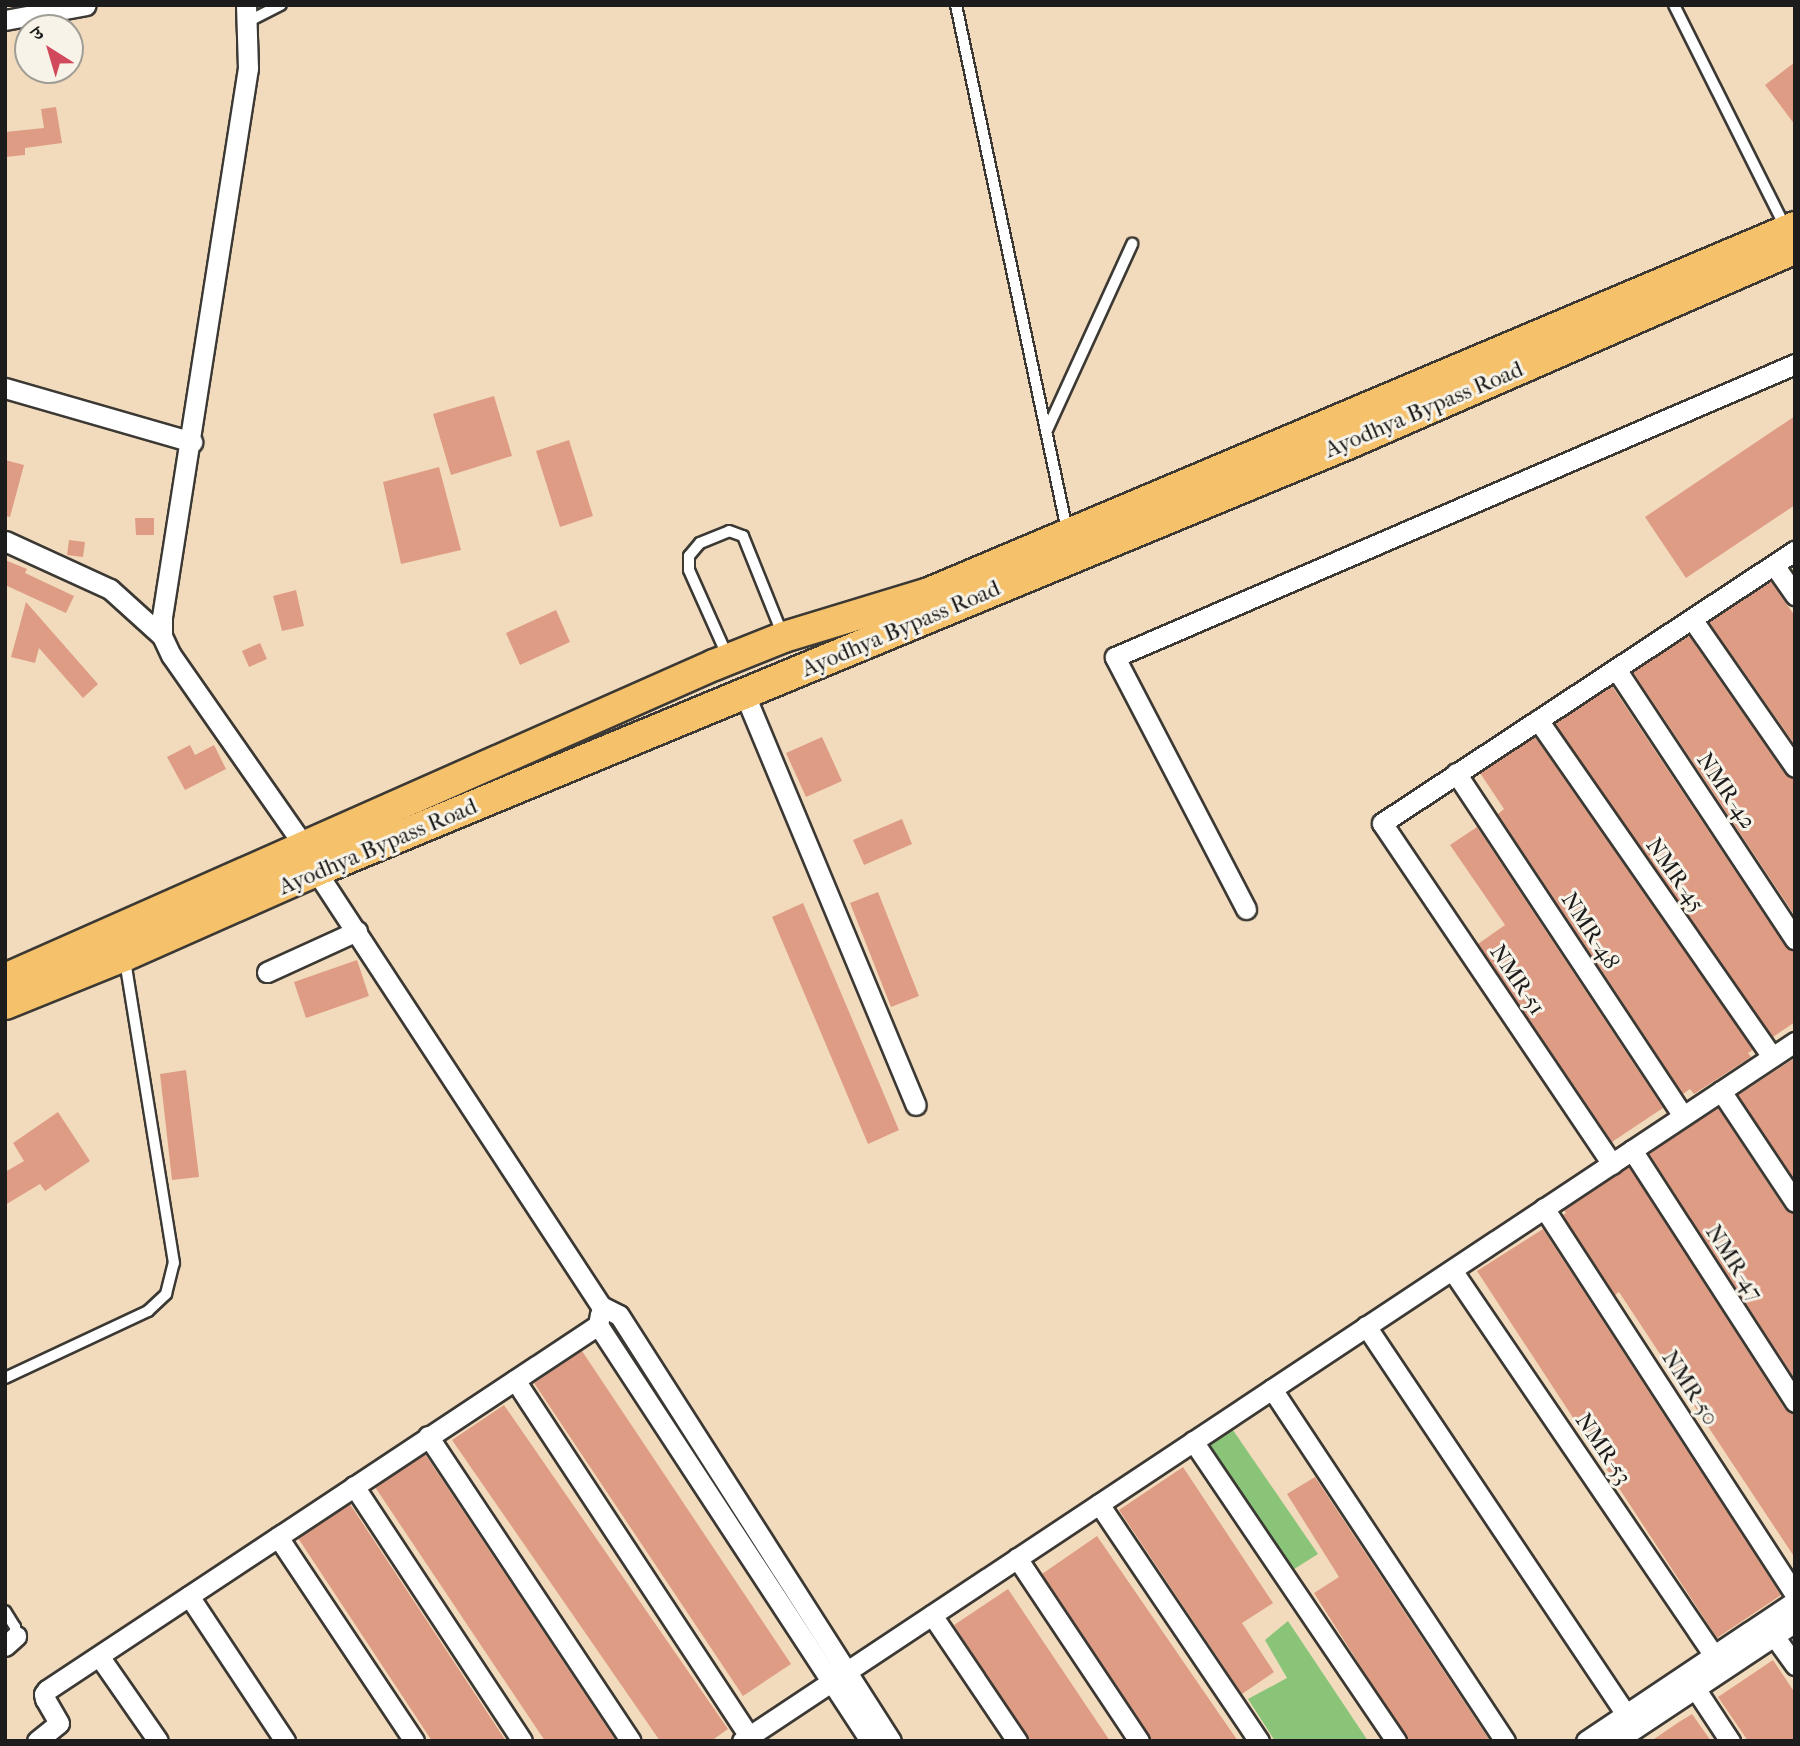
<!DOCTYPE html>
<html>
<head>
<meta charset="utf-8">
<style>
	body { margin:0 }
	#map { position:relative; width:1800px; height:1746px; overflow:hidden; background:#f2dbbc; font-family:"IM FELL French Canon","Noto Serif Devanagari",serif }
	div>[style] { position:absolute }
	.green>* { inset:0; background:#89c479 }
	.building>* { inset:0; background:#df9c85 }
	.roads { filter:drop-shadow(2px 0 #3c3934) drop-shadow(-2px 0 #3c3934) drop-shadow(0 2px #3c3934) drop-shadow(0 -2px #3c3934) }
	.lane>* { height:10px; margin:-5px; padding:0 5px; transform-origin:5px; border-radius:5px; background:#fff }
	.street>* { height:19px; margin:-9.5px; padding:0 9.5px; transform-origin:9.5px; border-radius:9.5px; background:#fff }
	.primary>* { height:30px; margin:-15px; padding:0 15px; transform-origin:15px; border-radius:15px; background:#f5c16b }
	span { translate:-50% -50%; white-space:nowrap; text-align:center; line-height:1.15; -webkit-text-stroke:6px #f7f3e8; paint-order:stroke }
	.street-label { font-size:23px; color:#1c1c1c }
	.frame { position:absolute; inset:0; border:7px solid #1c1c1c; pointer-events:none }
	.north { position:absolute; left:14px; top:14px; width:70px; height:70px; box-sizing:border-box; background:#f7f3e8; border:2px solid #9f9d96; border-radius:50%; rotate:323deg; font-size:19px; font-weight:700; line-height:28px; text-align:center; color:#1c1c1c }
	.north::after { content:''; display:block; margin:auto; width:24px; height:32px; background:#d1495b; clip-path:polygon(50% 0,100% 100%,50% 72%,0 100%) }
</style>
</head>
<body>
<div id="map">
	<div class="green">
		<div style="clip-path:polygon(1226px 1420px,1318px 1554px,1280px 1578px,1193px 1441px)"></div>
		<div style="clip-path:polygon(1288px 1621px,1368px 1741px,1275px 1741px,1248px 1699px,1287px 1678px,1265px 1640px)"></div>
	</div>
	<div class="building">
		<div style="clip-path:polygon(1795px 62px,1795px 125px,1765px 85px)"></div>
		<div style="clip-path:polygon(56px 107px,62px 143px,25px 148px,25px 155px,5px 157px,5px 132px,44px 128px,41px 109px)"></div>
		<div style="clip-path:polygon(494px 396px,512px 456px,451px 475px,433px 414px)"></div>
		<div style="clip-path:polygon(1795px 416px,1795px 505px,1686px 578px,1645px 517px)"></div>
		<div style="clip-path:polygon(569px 440px,593px 516px,560px 527px,536px 451px)"></div>
		<div style="clip-path:polygon(5px 460px,24px 465px,10px 517px,5px 516px)"></div>
		<div style="clip-path:polygon(439px 467px,461px 550px,401px 564px,383px 482px)"></div>
		<div style="clip-path:polygon(135px 518px,154px 518px,154px 535px,136px 535px)"></div>
		<div style="clip-path:polygon(69px 540px,85px 542px,83px 557px,67px 555px)"></div>
		<div style="clip-path:polygon(5px 560px,27px 569px,25px 573px,74px 596px,66px 613px,5px 585px)"></div>
		<div style="clip-path:polygon(1771px 582px,1795px 616px,1795px 745px,1709px 622px)"></div>
		<div style="clip-path:polygon(296px 590px,304px 626px,282px 631px,273px 596px)"></div>
		<div style="clip-path:polygon(26px 602px,98px 684px,83px 698px,39px 648px,35px 663px,11px 657px)"></div>
		<div style="clip-path:polygon(556px 610px,570px 642px,520px 665px,506px 633px)"></div>
		<div style="clip-path:polygon(1689px 636px,1785px 774px,1795px 779px,1795px 916px,1633px 672px)"></div>
		<div style="clip-path:polygon(260px 643px,267px 659px,249px 667px,242px 651px)"></div>
		<div style="clip-path:polygon(1612px 686px,1785px 946px,1795px 951px,1795px 1022px,1773px 1037px,1555px 724px)"></div>
		<div style="clip-path:polygon(822px 737px,842px 781px,806px 797px,786px 753px)"></div>
		<div style="clip-path:polygon(1535px 737px,1753px 1050px,1748px 1053px,1751px 1057px,1694px 1094px,1690px 1089px,1683px 1094px,1498px 814px,1504px 809px,1480px 773px)"></div>
		<div style="clip-path:polygon(190px 745px,195px 755px,214px 745px,226px 769px,185px 790px,167px 757px)"></div>
		<div style="clip-path:polygon(902px 819px,912px 844px,864px 865px,853px 840px)"></div>
		<div style="clip-path:polygon(1477px 827px,1663px 1108px,1612px 1142px,1478px 944px,1505px 925px,1450px 845px)"></div>
		<div style="clip-path:polygon(878px 892px,919px 996px,891px 1007px,850px 903px)"></div>
		<div style="clip-path:polygon(803px 903px,899px 1130px,868px 1144px,772px 917px)"></div>
		<div style="clip-path:polygon(357px 960px,369px 996px,306px 1018px,294px 982px)"></div>
		<div style="clip-path:polygon(1795px 1058px,1795px 1180px,1738px 1095px)"></div>
		<div style="clip-path:polygon(186px 1070px,199px 1177px,172px 1180px,160px 1074px)"></div>
		<div style="clip-path:polygon(1718px 1108px,1785px 1209px,1795px 1214px,1795px 1379px,1649px 1154px)"></div>
		<div style="clip-path:polygon(58px 1112px,90px 1161px,45px 1191px,40px 1184px,5px 1205px,5px 1172px,24px 1161px,13px 1143px)"></div>
		<div style="clip-path:polygon(1629px 1167px,1785px 1409px,1795px 1414px,1795px 1558px,1619px 1292px,1615px 1295px,1563px 1215px,1566px 1213px,1564px 1210px)"></div>
		<div style="clip-path:polygon(1543px 1229px,1781px 1595px,1717px 1638px,1477px 1271px)"></div>
		<div style="clip-path:polygon(582px 1351px,791px 1664px,743px 1696px,534px 1383px)"></div>
		<div style="clip-path:polygon(504px 1405px,728px 1729px,711px 1741px,660px 1741px,452px 1440px)"></div>
		<div style="clip-path:polygon(425px 1454px,616px 1741px,545px 1741px,375px 1487px)"></div>
		<div style="clip-path:polygon(1183px 1467px,1273px 1603px,1242px 1623px,1274px 1672px,1242px 1694px,1119px 1510px)"></div>
		<div style="clip-path:polygon(1315px 1477px,1490px 1741px,1408px 1741px,1314px 1593px,1339px 1577px,1287px 1494px)"></div>
		<div style="clip-path:polygon(350px 1504px,506px 1741px,432px 1741px,298px 1538px)"></div>
		<div style="clip-path:polygon(1097px 1536px,1222px 1718px,1238px 1741px,1151px 1740px,1042px 1574px)"></div>
		<div style="clip-path:polygon(1008px 1589px,1110px 1741px,1029px 1741px,954px 1625px)"></div>
		<div style="clip-path:polygon(1773px 1660px,1795px 1693px,1795px 1741px,1748px 1741px,1718px 1697px)"></div>
		<div style="clip-path:polygon(1692px 1714px,1711px 1741px,1651px 1741px,1679px 1722px)"></div>
	</div>
	<div class="roads">
		<div class="lane">
			<div style="left:956px;top:5px;width:537px;rotate:78.06deg"></div>
			<div style="left:1674px;top:5px;width:248px;rotate:63.4deg"></div>
			<div style="left:247px;top:22px;width:38px;rotate:-27deg"></div>
			<div style="left:1047px;top:430px;width:205px;rotate:-65.4deg"></div>
			<div style="left:727px;top:655px;width:93px;rotate:-114.1deg"></div>
			<div style="left:689px;top:570px;width:14px;rotate:-90deg"></div>
			<div style="left:689px;top:556px;width:17px;rotate:-50deg"></div>
			<div style="left:700px;top:543px;width:31px;rotate:-22deg"></div>
			<div style="left:729px;top:531px;width:15px;rotate:20deg"></div>
			<div style="left:743px;top:536px;width:105px;rotate:68.1deg"></div>
			<div style="left:5px;top:1378px;width:158px;rotate:-25.1deg"></div>
			<div style="left:148px;top:1311px;width:25px;rotate:-43deg"></div>
			<div style="left:166px;top:1294px;width:32px;rotate:-76deg"></div>
			<div style="left:174px;top:1263px;width:306px;rotate:-99.2deg"></div>
			<div style="left:5px;top:1611px;width:19px;rotate:58deg"></div>
			<div style="left:15px;top:1627px;width:9px;rotate:84deg"></div>
		</div>
		<div class="street">
			<div style="left:5px;top:20px;width:82px;rotate:-10.5deg"></div>
			<div style="left:5px;top:388px;width:195px;rotate:16.1deg"></div>
			<div style="left:5px;top:541px;width:115px;rotate:24.6deg"></div>
			<div style="left:110px;top:589px;width:70px;rotate:42.1deg"></div>
			<div style="left:162px;top:636px;width:21px;rotate:65deg"></div>
			<div style="left:171px;top:655px;width:233px;rotate:55.1deg"></div>
			<div style="left:304px;top:846px;width:28px;rotate:64deg"></div>
			<div style="left:316px;top:871px;width:520px;rotate:56.77deg"></div>
			<div style="left:601px;top:1306px;width:20px;rotate:27deg"></div>
			<div style="left:619px;top:1315px;width:505px;rotate:57.44deg"></div>
			<div style="left:1774px;top:565px;width:37px;rotate:55deg"></div>
			<div style="left:1692px;top:619px;width:180px;rotate:55.2deg"></div>
			<div style="left:162px;top:636px;width:19px;rotate:-90deg"></div>
			<div style="left:162px;top:617px;width:556px;rotate:-81.1deg"></div>
			<div style="left:248px;top:68px;width:63px;rotate:-91.8deg"></div>
			<div style="left:1616px;top:669px;width:324px;rotate:56.5deg"></div>
			<div style="left:745px;top:695px;width:444px;rotate:67.4deg"></div>
			<div style="left:1538px;top:720px;width:410px;rotate:55.2deg"></div>
			<div style="left:1456px;top:773px;width:411px;rotate:56.5deg"></div>
			<div style="left:1246px;top:909px;width:284px;rotate:-117.5deg"></div>
			<div style="left:1115px;top:657px;width:740px;rotate:-23.31deg"></div>
			<div style="left:267px;top:972px;width:99px;rotate:-24.5deg"></div>
			<div style="left:1721px;top:1091px;width:133px;rotate:56.3deg"></div>
			<div style="left:1632px;top:1150px;width:300px;rotate:57.1deg"></div>
			<div style="left:1612px;top:1164px;width:411px;rotate:-124deg"></div>
			<div style="left:1382px;top:823px;width:495px;rotate:-33.4deg"></div>
			<div style="left:1544px;top:1208px;width:460px;rotate:57deg"></div>
			<div style="left:1452px;top:1270px;width:466px;rotate:55.8deg"></div>
			<div style="left:600px;top:1314px;width:11px;rotate:100deg"></div>
			<div style="left:598px;top:1325px;width:497px;rotate:56.8deg"></div>
			<div style="left:1366px;top:1326px;width:467px;rotate:56.2deg"></div>
			<div style="left:515px;top:1380px;width:432px;rotate:56.7deg"></div>
			<div style="left:1272px;top:1389px;width:422px;rotate:56.5deg"></div>
			<div style="left:428px;top:1436px;width:366px;rotate:56.4deg"></div>
			<div style="left:1193px;top:1441px;width:362px;rotate:55.9deg"></div>
			<div style="left:354px;top:1486px;width:305px;rotate:56.6deg"></div>
			<div style="left:1099px;top:1504px;width:286px;rotate:56deg"></div>
			<div style="left:278px;top:1537px;width:245px;rotate:56.3deg"></div>
			<div style="left:1017px;top:1558px;width:220px;rotate:56.3deg"></div>
			<div style="left:189px;top:1596px;width:174px;rotate:56.5deg"></div>
			<div style="left:932px;top:1615px;width:152px;rotate:56deg"></div>
			<div style="left:1774px;top:1636px;width:36px;rotate:54deg"></div>
			<div style="left:5px;top:1646px;width:15px;rotate:-42deg"></div>
			<div style="left:99px;top:1656px;width:103px;rotate:55.2deg"></div>
			<div style="left:1695px;top:1688px;width:64px;rotate:56.6deg"></div>
			<div style="left:37px;top:1741px;width:28px;rotate:-39deg"></div>
			<div style="left:59px;top:1723px;width:28px;rotate:-120deg"></div>
			<div style="left:45px;top:1699px;width:5px;rotate:-101deg"></div>
			<div style="left:44px;top:1694px;width:5px;rotate:-53deg"></div>
			<div style="left:47px;top:1690px;width:661px;rotate:-33.52deg"></div>
			<div style="left:742px;top:1741px;width:1264px;rotate:-33.58deg"></div>
			<div style="left:1586px;top:1741px;width:252px;rotate:-33.8deg"></div>
			<div style="left:1616px;top:1741px;width:215px;rotate:-33.6deg"></div>
		</div>
		<div class="primary">
			<div style="left:5px;top:979px;width:775px;rotate:-23.89deg"></div>
			<div style="left:714px;top:665px;width:75px;rotate:-21.8deg"></div>
			<div style="left:784px;top:637px;width:152px;rotate:-16.9deg"></div>
			<div style="left:929px;top:593px;width:940px;rotate:-22.91deg"></div>
			<div style="left:5px;top:1004px;width:128px;rotate:-22deg"></div>
			<div style="left:124px;top:956px;width:210px;rotate:-23.9deg"></div>
			<div style="left:316px;top:871px;width:1121px;rotate:-22.49deg"></div>
			<div style="left:1352px;top:442px;width:484px;rotate:-23.6deg"></div>
		</div>
	</div>
	<div class="street-label">
		<span style="left:1424px;top:410px;rotate:-23deg">Ayodhya Bypass Road</span>
		<span style="left:901px;top:629px;rotate:-23deg">Ayodhya Bypass Road</span>
		<span style="left:1726px;top:791px;rotate:56deg">NMR-42</span>
		<span style="left:378px;top:847px;rotate:-23deg">Ayodhya Bypass Road</span>
		<span style="left:1675px;top:875px;rotate:55deg">NMR-45</span>
		<span style="left:1590px;top:931px;rotate:57deg">NMR-48</span>
		<span style="left:1517px;top:980px;rotate:56deg">NMR-51</span>
		<span style="left:1734px;top:1263px;rotate:57deg">NMR-47</span>
		<span style="left:1690px;top:1388px;rotate:57deg">NMR-50</span>
		<span style="left:1603px;top:1449px;rotate:56deg">NMR-53</span>
	</div>
	<div class="frame"></div>
	<div class="north">उ</div>
</div>
</body>
</html>
